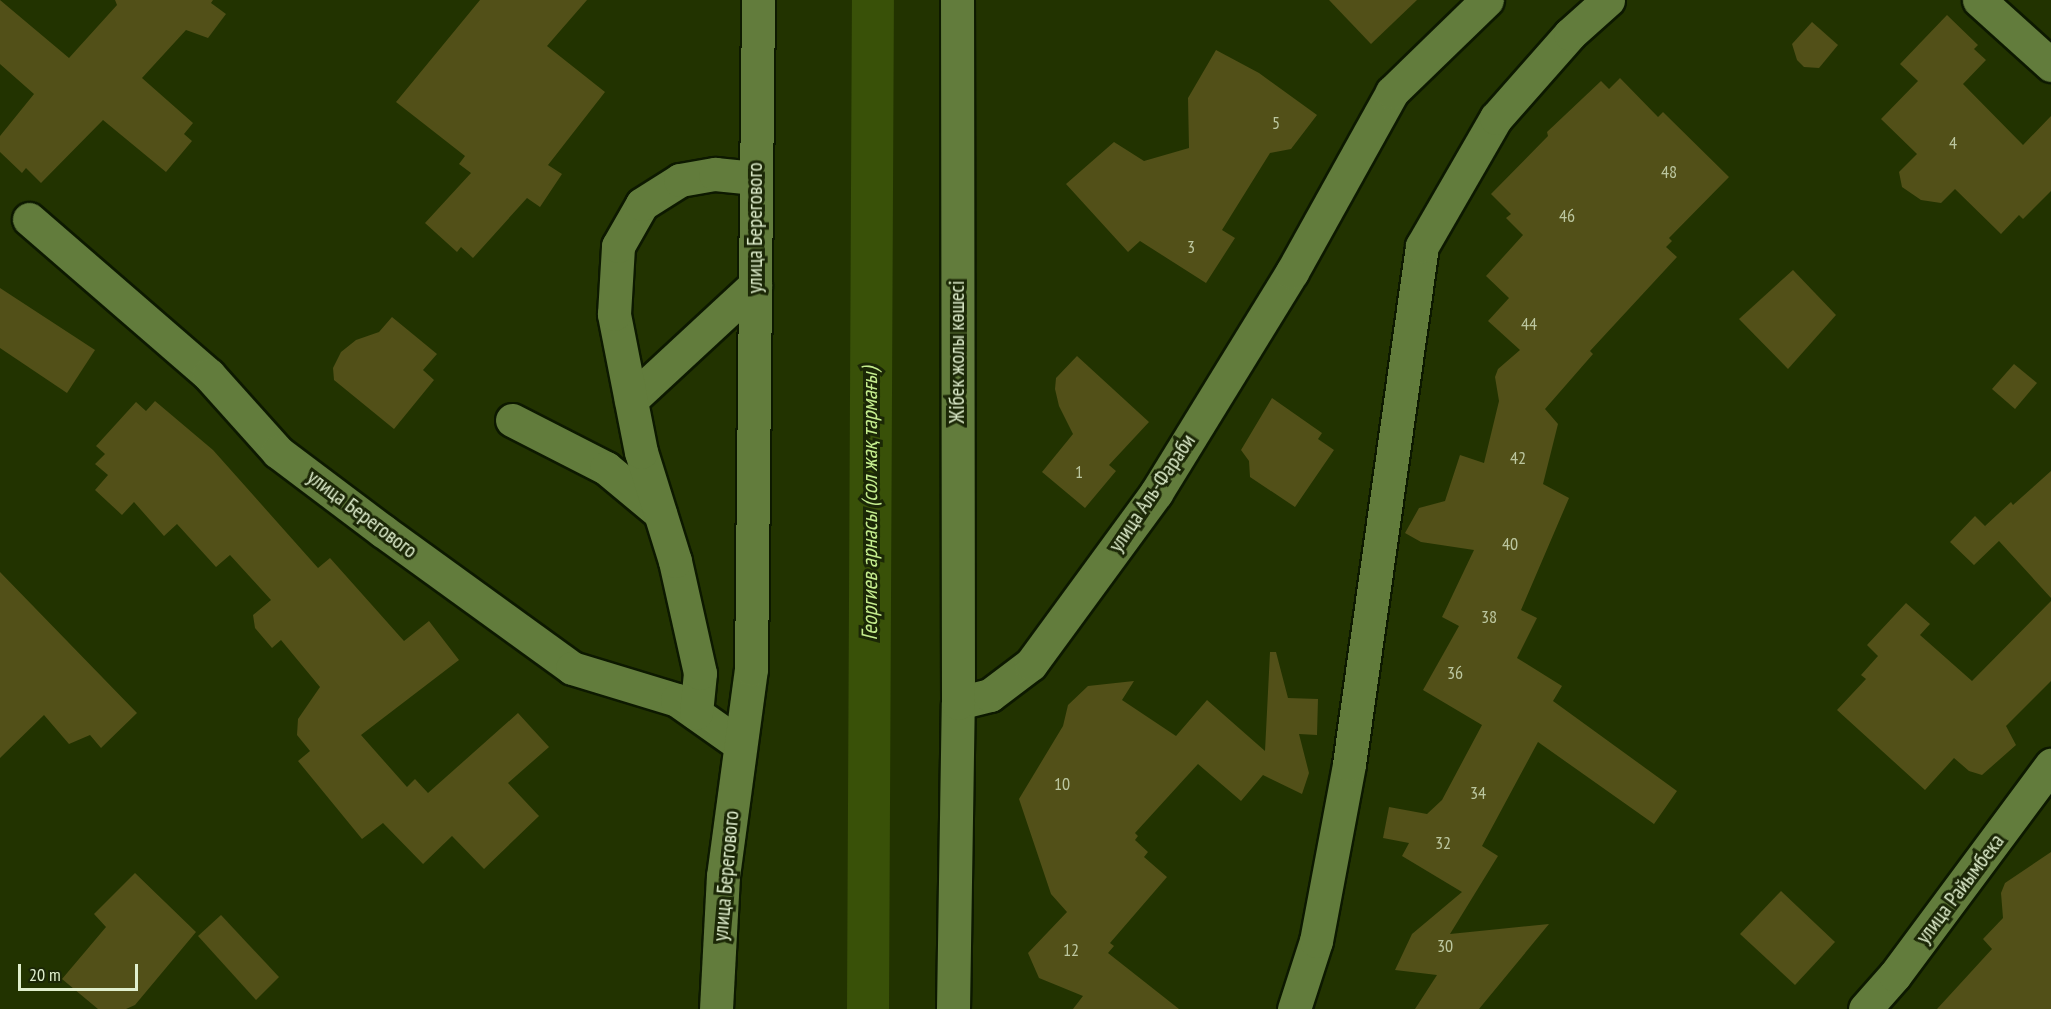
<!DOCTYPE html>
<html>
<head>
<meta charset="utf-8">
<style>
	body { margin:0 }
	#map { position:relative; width:2051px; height:1009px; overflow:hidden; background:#230; font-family:"PT Sans Narrow",sans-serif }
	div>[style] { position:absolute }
	.canal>* { height:42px; margin:-21px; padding:0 21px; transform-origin:21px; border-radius:21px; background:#395108 }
	.building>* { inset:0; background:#525018 }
	.roads { filter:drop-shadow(2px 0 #0d1900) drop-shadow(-2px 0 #0d1900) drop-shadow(0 2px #0d1900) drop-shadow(0 -2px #0d1900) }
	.minor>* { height:33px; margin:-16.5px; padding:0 16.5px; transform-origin:16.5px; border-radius:16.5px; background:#627c3c }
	span { translate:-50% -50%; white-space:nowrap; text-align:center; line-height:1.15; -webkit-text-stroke:6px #1b2706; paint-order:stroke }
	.number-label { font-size:18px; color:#bcc7a0 }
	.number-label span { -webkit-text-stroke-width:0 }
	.street-label { font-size:21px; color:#e0efce }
	.water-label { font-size:22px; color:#c5ed8e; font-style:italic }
	.scale { position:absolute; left:18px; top:964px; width:120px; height:27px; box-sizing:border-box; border:3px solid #e0efce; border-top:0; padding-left:8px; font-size:18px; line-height:21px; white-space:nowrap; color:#e0efce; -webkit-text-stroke:4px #1b2706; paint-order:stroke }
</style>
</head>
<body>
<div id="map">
	<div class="canal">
		<div style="left:868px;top:1009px;width:1009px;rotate:-89.72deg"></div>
	</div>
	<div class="building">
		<div style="clip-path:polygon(0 0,69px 58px,117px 5px,115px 0,213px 0,211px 3px,226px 14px,208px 38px,186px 30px,142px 78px,193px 123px,184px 134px,192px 141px,166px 172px,103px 120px,41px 183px,26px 168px,22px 173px,0 152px,0 136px,34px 94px,0 64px)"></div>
		<div style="clip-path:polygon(480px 0,587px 0,547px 46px,605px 92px,548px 165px,562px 174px,540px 207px,527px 198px,473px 258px,461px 247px,457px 252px,425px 223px,471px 173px,459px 164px,465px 156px,396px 102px)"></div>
		<div style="clip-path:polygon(1329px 0,1417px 0,1371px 44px)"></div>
		<div style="clip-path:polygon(1947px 15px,1978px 45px,1974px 49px,1986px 60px,1963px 84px,2023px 145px,2051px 116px,2051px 191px,2023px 219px,2019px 215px,2001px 234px,1955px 189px,1941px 203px,1921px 200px,1902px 187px,1899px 172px,1917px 154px,1881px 119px,1918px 81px,1900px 64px)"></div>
		<div style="clip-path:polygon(1812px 22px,1838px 45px,1819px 68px,1804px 67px,1797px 60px,1792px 44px)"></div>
		<div style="clip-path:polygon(1216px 50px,1259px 73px,1317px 115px,1291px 149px,1270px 153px,1222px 230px,1235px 238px,1206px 283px,1140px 241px,1128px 252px,1066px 184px,1114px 142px,1144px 161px,1189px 148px,1188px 98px)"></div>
		<div style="clip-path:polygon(1620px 78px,1658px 117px,1663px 112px,1729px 177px,1669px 238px,1672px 241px,1666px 247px,1677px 257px,1590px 351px,1593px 354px,1545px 409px,1558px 424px,1543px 484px,1569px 498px,1521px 610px,1537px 618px,1517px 658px,1562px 686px,1553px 701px,1677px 791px,1654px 824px,1538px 742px,1482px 846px,1498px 856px,1450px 934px,1549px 924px,1479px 1009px,1415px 1009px,1437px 975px,1395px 970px,1412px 934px,1462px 892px,1402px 856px,1409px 843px,1383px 838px,1389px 807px,1427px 814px,1442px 800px,1482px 725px,1423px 690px,1459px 626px,1442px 617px,1474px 550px,1421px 542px,1405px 533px,1419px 508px,1445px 501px,1460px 455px,1484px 463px,1499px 401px,1495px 377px,1498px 369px,1520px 350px,1488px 321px,1509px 298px,1486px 276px,1523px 235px,1506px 218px,1511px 214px,1491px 194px,1548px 136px,1547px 132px,1601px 81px,1609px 89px)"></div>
		<div style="clip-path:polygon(1793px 270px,1836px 315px,1788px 369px,1739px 319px)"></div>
		<div style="clip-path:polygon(0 288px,95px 350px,67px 393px,0 348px)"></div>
		<div style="clip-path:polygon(392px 317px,437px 354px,423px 370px,434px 380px,394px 429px,334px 380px,333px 368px,341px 352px,356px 340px,379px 332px)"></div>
		<div style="clip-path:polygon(1077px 356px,1149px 422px,1109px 465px,1116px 471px,1085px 508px,1042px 472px,1073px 434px,1059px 406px,1055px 389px,1056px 378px)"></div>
		<div style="clip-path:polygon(2014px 364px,2037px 383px,2015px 409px,1992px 389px)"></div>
		<div style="clip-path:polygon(1272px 398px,1322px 433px,1318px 439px,1334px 450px,1295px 507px,1250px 477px,1249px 461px,1241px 450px)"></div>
		<div style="clip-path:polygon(155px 401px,213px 450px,318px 568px,330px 558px,404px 641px,429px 621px,459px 660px,361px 735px,407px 787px,415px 779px,428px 793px,518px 713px,549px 747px,508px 783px,539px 816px,484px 869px,452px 836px,423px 864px,383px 823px,362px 839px,298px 761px,310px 751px,297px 735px,298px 719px,320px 687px,281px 640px,272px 648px,255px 628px,253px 615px,271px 600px,230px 555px,216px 567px,177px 524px,164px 536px,134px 502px,122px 515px,95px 490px,108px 475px,95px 464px,105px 454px,96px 446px,136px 402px,146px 411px)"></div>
		<div style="clip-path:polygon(2051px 471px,2051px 598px,1999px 541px,1974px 565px,1950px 542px,1975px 516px,1987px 528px,1985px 526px,2011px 502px,2013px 505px)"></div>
		<div style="clip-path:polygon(0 572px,137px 713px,101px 748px,90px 735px,69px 744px,44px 715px,0 758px)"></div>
		<div style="clip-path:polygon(2051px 601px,2051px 681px,2006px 726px,2016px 745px,1982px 775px,1969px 771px,1954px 758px,1925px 790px,1837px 710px,1866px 679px,1861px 675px,1878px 656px,1867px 645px,1906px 603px,1930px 624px,1920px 635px,1972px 681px)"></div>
		<div style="clip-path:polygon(1270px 652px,1276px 652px,1288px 698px,1318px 699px,1317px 735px,1299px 734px,1309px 773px,1302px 794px,1263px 775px,1241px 801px,1198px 764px,1135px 833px,1138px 836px,1135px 840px,1148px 852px,1144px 857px,1167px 877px,1110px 943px,1114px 946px,1108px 953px,1179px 1009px,1073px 1009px,1083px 996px,1039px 978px,1028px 953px,1067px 912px,1051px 894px,1019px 799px,1063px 726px,1068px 705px,1088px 686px,1134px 681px,1122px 700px,1176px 736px,1207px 700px,1265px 751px)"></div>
		<div style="clip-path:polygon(2051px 852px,2051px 1009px,1937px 1009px,1992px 949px,1983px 939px,2003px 918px,2001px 893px,2005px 883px)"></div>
		<div style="clip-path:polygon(135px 873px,196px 932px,135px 1005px,126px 1009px,98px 1009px,62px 979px,106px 927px,94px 914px)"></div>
		<div style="clip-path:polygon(1781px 891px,1835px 942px,1795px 985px,1740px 934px)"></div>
		<div style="clip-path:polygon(221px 915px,279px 977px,256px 1000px,198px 936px)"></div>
	</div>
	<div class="roads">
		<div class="minor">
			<div style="left:1979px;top:0;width:97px;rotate:42.1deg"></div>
			<div style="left:29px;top:219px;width:238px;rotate:40.9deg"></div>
			<div style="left:209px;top:375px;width:103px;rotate:48.1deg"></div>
			<div style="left:278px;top:452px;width:131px;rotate:37deg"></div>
			<div style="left:383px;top:531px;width:233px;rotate:35.9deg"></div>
			<div style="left:572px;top:668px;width:110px;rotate:16.9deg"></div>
			<div style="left:677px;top:700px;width:75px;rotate:35.2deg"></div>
			<div style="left:631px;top:400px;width:169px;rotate:-42.8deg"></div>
			<div style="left:512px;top:420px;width:106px;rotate:27.1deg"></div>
			<div style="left:606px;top:468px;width:70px;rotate:39.8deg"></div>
			<div style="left:958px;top:703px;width:33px;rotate:-14deg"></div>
			<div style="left:990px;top:695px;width:51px;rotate:-37.1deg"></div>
			<div style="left:1031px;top:664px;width:212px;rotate:-53.8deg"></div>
			<div style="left:1156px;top:493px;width:259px;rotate:-58.4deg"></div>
			<div style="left:1292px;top:272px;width:206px;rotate:-60.9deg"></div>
			<div style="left:1392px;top:92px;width:132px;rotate:-44.1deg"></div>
			<div style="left:696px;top:713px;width:40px;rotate:-84.3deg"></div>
			<div style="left:700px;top:673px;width:115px;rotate:-102.6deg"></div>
			<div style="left:675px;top:561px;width:114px;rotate:-107.3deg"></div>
			<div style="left:641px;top:452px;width:141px;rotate:-101.1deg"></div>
			<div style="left:614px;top:314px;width:68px;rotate:-86.6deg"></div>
			<div style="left:618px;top:246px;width:48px;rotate:-60.3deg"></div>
			<div style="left:642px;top:204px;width:45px;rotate:-32.3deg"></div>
			<div style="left:680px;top:180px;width:36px;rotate:-10deg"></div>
			<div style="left:715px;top:174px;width:40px;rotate:5.7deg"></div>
			<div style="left:716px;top:1009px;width:133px;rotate:-87deg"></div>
			<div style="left:723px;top:876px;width:209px;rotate:-82.3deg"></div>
			<div style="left:751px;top:669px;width:669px;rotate:-89.4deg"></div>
			<div style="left:953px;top:1009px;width:306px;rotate:-89.1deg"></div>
			<div style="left:958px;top:703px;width:703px;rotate:-90.08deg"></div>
			<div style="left:1294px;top:1009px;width:71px;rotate:-72.1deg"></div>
			<div style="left:1316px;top:941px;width:180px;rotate:-79.4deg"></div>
			<div style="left:1349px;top:764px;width:523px;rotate:-81.98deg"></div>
			<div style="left:1422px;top:246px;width:148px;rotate:-60deg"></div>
			<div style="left:1496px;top:118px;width:112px;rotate:-48.6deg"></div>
			<div style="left:1570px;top:34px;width:51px;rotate:-41.8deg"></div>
			<div style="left:1865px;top:1009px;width:45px;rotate:-48.6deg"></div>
			<div style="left:1895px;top:975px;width:262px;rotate:-53.4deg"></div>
		</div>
	</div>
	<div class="number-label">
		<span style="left:1276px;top:123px">5</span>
		<span style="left:1953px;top:143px">4</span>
		<span style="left:1669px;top:172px">48</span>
		<span style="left:1567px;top:216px">46</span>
		<span style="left:1191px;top:247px">3</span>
		<span style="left:1529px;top:324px">44</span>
		<span style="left:1518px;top:458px">42</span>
		<span style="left:1079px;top:472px">1</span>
		<span style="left:1510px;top:544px">40</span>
		<span style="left:1489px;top:617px">38</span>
		<span style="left:1455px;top:673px">36</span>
		<span style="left:1062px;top:784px">10</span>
		<span style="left:1478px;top:793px">34</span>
		<span style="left:1443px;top:843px">32</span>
		<span style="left:1445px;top:946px">30</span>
		<span style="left:1071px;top:950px">12</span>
	</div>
	<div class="street-label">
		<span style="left:755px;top:228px;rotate:-90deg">улица Берегового</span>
		<span style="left:957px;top:352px;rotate:-90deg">Жібек жолы көшесі</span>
		<span style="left:1152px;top:493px;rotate:-56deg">улица Аль-Фараби</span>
		<span style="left:362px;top:514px;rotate:37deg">улица Берегового</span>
		<span style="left:726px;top:876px;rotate:-85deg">улица Берегового</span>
		<span style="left:1960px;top:889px;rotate:-53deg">улица Райымбека</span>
	</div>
	<div class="water-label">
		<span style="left:870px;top:504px;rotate:-90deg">Георгиев арнасы (сол жақ тармағы)</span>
	</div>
	<div class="scale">20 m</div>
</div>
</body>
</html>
